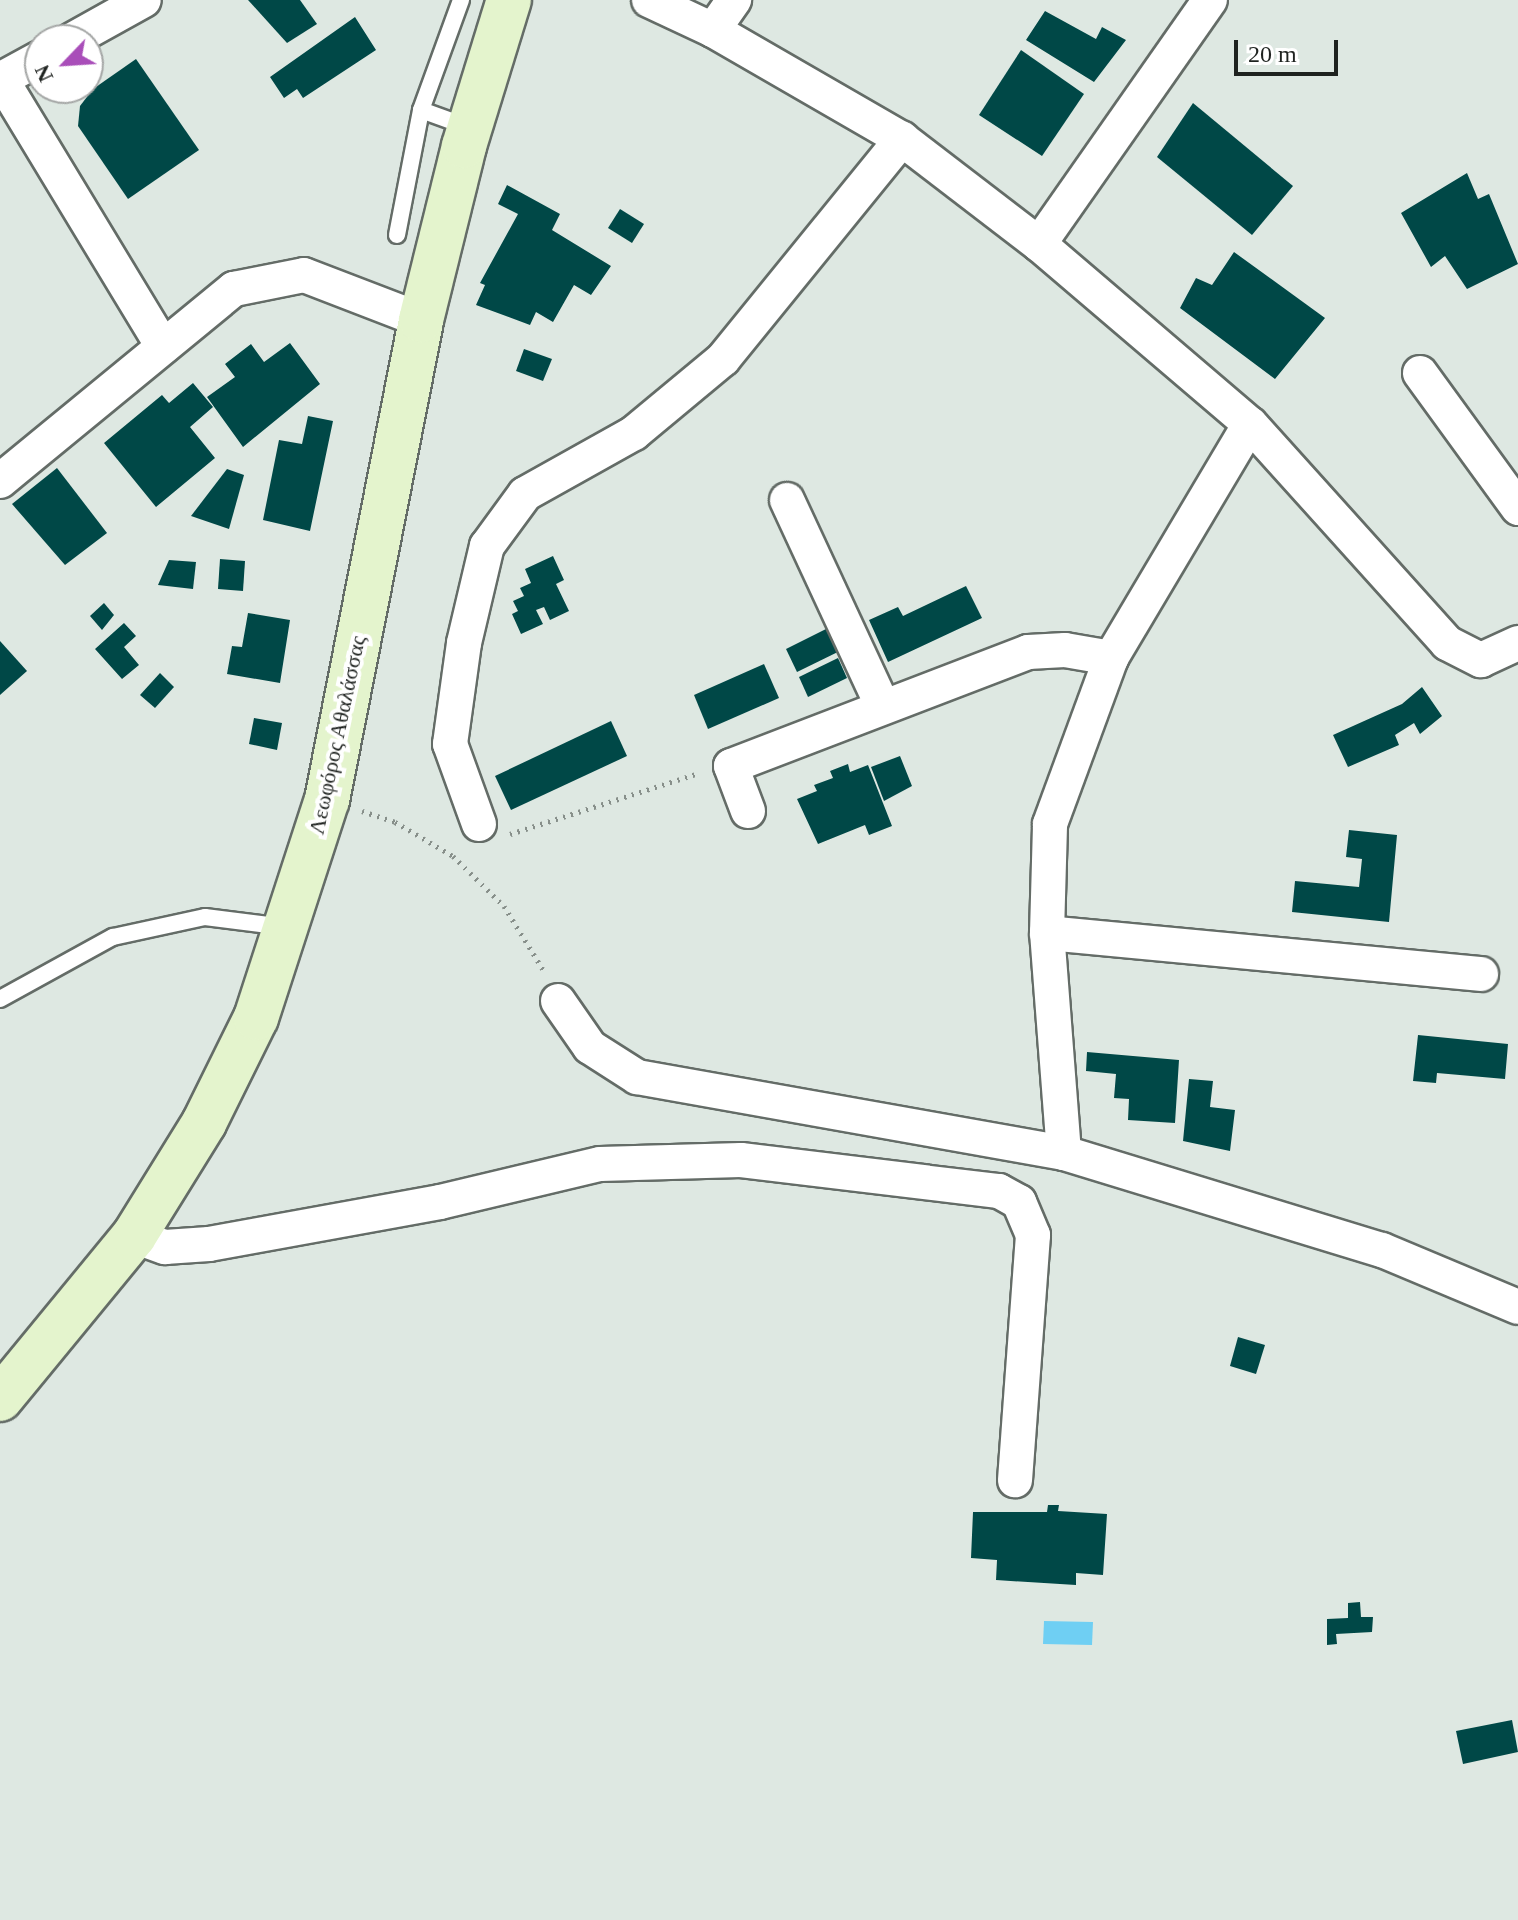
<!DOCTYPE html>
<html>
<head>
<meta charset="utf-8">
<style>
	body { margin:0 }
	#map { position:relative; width:1518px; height:1920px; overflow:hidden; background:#dee8e2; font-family:Georgia,serif }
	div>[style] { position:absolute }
	.water>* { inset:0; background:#6fcff3 }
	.building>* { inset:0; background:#004847 }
	.path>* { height:5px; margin-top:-2.5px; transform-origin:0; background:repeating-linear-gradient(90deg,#878f8a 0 2px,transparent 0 8px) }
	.roads { filter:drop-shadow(2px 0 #646c67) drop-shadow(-2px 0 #646c67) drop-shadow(0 2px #646c67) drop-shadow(0 -2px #646c67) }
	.service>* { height:16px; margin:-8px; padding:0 8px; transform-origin:8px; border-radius:8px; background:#fff }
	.minor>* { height:34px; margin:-17px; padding:0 17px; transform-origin:17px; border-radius:17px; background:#fff }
	.secondary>* { height:44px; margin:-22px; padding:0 22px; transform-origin:22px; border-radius:22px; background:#e4f4cd }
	span { translate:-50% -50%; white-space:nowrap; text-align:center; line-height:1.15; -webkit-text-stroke:8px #fff; paint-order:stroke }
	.street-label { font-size:22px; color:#1f2320 }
	.north { position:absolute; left:24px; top:24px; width:80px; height:80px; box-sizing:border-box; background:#fff; border:2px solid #a5a7a6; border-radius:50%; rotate:245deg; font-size:22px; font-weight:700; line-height:32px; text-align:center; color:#1f2320 }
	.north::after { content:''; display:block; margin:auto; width:28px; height:36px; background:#a94eb9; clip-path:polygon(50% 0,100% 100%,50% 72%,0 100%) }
	.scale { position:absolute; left:1234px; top:40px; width:104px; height:36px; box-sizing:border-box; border:4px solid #1f2320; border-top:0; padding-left:10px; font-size:24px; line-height:28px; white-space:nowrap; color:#1f2320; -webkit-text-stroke:6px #fff; paint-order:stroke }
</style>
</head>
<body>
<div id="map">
	<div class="water">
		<div style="clip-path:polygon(1044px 1621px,1093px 1622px,1092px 1645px,1043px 1644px)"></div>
	</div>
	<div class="building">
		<div style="clip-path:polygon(248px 0,300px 0,317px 24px,287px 43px)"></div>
		<div style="clip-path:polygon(1045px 11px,1096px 39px,1102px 27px,1126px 40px,1094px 82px,1026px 40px)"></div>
		<div style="clip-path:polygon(355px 17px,376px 50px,303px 98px,297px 89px,284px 98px,270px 77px)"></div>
		<div style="clip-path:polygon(1021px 50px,1084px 94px,1042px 156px,979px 115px)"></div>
		<div style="clip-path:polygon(136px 59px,199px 150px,128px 199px,78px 126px,80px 106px,93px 89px)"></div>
		<div style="clip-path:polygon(1193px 103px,1293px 186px,1252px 235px,1157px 157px)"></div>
		<div style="clip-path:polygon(1467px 173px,1478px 199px,1489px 194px,1518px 264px,1467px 289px,1445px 256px,1431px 267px,1401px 213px)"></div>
		<div style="clip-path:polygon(507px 185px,560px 214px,552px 230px,611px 266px,591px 295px,574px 285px,553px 322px,536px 312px,530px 325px,476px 305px,485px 285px,480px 283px,518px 214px,498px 204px)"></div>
		<div style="clip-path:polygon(620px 209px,644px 224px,632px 243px,608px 228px)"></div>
		<div style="clip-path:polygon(1234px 252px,1325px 318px,1275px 379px,1180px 308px,1196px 278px,1212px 285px)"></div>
		<div style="clip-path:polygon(290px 343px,320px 384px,243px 447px,207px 397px,235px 377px,225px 364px,251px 344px,264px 362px)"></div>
		<div style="clip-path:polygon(524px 349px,552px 359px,543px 381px,516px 371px)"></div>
		<div style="clip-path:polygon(193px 383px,213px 407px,190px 427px,215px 458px,156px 507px,104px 443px,162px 395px,169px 403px)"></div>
		<div style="clip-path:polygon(308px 416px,333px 421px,310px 531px,263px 520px,279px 440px,302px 444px)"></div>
		<div style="clip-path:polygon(57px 468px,107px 533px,65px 565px,12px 504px)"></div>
		<div style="clip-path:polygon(227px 469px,244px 475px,229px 529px,191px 516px)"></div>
		<div style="clip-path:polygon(553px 556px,564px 580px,556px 584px,569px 611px,550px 620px,544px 607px,536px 610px,543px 624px,521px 634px,512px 614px,518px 611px,513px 601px,524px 596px,520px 588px,531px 583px,525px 569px)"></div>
		<div style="clip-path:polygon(220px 559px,245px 561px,243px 591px,218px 589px)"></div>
		<div style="clip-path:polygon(169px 560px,196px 562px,193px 589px,158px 585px)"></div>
		<div style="clip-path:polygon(966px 586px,982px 618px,888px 662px,869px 620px,898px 607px,903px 616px)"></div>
		<div style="clip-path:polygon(104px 603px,114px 615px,102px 630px,90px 616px)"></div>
		<div style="clip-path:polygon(248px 613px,290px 620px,280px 683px,227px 674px,232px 646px,242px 647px)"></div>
		<div style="clip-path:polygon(124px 623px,136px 636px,124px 647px,139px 665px,122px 679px,95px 649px)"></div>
		<div style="clip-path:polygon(834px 625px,846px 648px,797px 672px,786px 649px)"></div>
		<div style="clip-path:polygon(0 641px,27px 671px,0 695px)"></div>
		<div style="clip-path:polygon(838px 658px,847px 678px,808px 697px,799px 677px)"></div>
		<div style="clip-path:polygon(764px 664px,779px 698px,708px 729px,694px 695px)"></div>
		<div style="clip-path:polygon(160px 673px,174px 687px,155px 708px,140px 695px)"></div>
		<div style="clip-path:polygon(1422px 687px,1442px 716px,1420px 734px,1414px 723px,1395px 735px,1399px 745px,1348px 767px,1333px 735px,1402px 704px)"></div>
		<div style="clip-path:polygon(254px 718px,282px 723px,277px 750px,249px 744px)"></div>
		<div style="clip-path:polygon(611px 721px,627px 756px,511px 810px,495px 776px)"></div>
		<div style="clip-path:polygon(900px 756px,912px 786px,884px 801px,871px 767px)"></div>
		<div style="clip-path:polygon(848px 764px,850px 772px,868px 765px,892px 826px,869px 835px,865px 825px,818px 844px,797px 799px,817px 791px,814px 785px,833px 778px,830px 771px)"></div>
		<div style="clip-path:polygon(1349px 830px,1397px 835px,1389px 922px,1292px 912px,1295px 881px,1359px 887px,1362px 859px,1346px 857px)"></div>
		<div style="clip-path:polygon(1418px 1035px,1508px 1044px,1505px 1079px,1437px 1073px,1436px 1083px,1413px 1081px)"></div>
		<div style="clip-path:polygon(1087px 1052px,1179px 1060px,1175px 1123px,1128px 1120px,1129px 1099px,1114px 1098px,1116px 1074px,1086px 1071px)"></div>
		<div style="clip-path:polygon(1189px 1079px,1213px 1081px,1210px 1107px,1235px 1110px,1230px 1151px,1183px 1141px)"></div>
		<div style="clip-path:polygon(1238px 1337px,1265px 1345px,1256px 1374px,1230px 1366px)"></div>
		<div style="clip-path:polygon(1048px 1505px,1059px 1505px,1058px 1511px,1107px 1514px,1103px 1575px,1076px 1573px,1076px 1585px,996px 1580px,997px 1560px,971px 1558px,973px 1512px,1047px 1512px)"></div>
		<div style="clip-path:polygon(1360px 1602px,1361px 1617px,1373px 1617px,1372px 1632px,1336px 1634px,1337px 1644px,1327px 1645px,1327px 1619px,1348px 1618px,1348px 1603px)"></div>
		<div style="clip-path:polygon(1512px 1720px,1518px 1752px,1463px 1764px,1456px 1731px)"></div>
	</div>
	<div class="path">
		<div style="left:362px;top:811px;width:35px;rotate:18deg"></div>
		<div style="left:395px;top:822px;width:67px;rotate:30.4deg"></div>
		<div style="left:453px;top:856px;width:71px;rotate:44.4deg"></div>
		<div style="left:504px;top:906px;width:76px;rotate:58.4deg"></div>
		<div style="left:510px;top:834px;width:199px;rotate:-17.9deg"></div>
	</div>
	<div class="roads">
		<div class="service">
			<div style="left:421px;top:110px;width:50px;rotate:19.9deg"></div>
			<div style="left:397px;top:235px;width:127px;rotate:-79.1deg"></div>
			<div style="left:421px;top:110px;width:117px;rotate:-70deg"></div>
			<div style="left:0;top:999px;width:129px;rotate:-28.8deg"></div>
			<div style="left:113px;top:937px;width:94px;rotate:-12.3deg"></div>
			<div style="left:205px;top:917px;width:80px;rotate:7.2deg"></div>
		</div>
		<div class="minor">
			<div style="left:649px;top:0;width:71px;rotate:25.1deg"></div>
			<div style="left:713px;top:30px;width:218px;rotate:30deg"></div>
			<div style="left:902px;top:139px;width:173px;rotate:37.5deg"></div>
			<div style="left:1039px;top:244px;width:277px;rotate:40.5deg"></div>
			<div style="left:1250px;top:424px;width:295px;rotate:48deg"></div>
			<div style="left:1447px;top:643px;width:38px;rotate:27deg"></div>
			<div style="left:1481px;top:660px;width:41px;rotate:-24.7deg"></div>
			<div style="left:713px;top:30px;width:37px;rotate:-55deg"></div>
			<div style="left:72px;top:40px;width:82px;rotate:-29.1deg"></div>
			<div style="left:1px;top:79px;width:313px;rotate:58.8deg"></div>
			<div style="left:0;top:80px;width:46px;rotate:-28.8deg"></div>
			<div style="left:1039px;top:244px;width:298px;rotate:-55deg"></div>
			<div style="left:1420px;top:373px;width:167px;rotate:54deg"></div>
			<div style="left:0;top:481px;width:303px;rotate:-39.4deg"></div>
			<div style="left:234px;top:289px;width:71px;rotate:-11.3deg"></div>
			<div style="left:304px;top:275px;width:125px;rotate:21deg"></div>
			<div style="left:787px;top:500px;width:228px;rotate:65.1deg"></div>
			<div style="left:748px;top:811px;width:48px;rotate:-110.7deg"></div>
			<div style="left:731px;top:766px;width:318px;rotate:-21deg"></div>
			<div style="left:1028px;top:652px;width:37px;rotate:-3deg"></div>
			<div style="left:1065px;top:650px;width:47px;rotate:9.9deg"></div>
			<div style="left:479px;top:824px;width:85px;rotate:-109.9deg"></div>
			<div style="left:450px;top:744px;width:102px;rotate:-82.1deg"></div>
			<div style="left:464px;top:643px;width:100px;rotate:-76.7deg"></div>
			<div style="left:487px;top:546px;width:64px;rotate:-53.8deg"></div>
			<div style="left:525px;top:494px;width:125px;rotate:-29.2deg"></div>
			<div style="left:634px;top:433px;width:116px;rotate:-39.7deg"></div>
			<div style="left:723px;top:359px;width:284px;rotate:-50.9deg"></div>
			<div style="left:1047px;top:933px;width:436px;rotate:5.4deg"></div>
			<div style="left:558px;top:1001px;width:56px;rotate:55.2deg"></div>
			<div style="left:590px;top:1047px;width:56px;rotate:32.6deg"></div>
			<div style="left:637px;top:1077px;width:434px;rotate:10.1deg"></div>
			<div style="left:1064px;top:1153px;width:332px;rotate:17deg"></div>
			<div style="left:1382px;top:1250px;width:147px;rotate:22.7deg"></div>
			<div style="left:1064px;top:1153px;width:221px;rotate:-94.4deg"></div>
			<div style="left:1047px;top:933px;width:109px;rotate:-88.4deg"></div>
			<div style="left:1050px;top:824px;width:177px;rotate:-69.8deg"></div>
			<div style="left:1111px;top:658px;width:272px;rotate:-59.3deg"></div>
			<div style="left:134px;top:1236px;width:33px;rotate:20deg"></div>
			<div style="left:165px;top:1247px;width:44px;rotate:-3.9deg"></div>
			<div style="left:209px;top:1244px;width:235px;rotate:-10.3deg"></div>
			<div style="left:440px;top:1202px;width:164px;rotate:-13.4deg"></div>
			<div style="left:600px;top:1164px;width:141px;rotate:-1.6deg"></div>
			<div style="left:741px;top:1160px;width:260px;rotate:6.9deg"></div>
			<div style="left:999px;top:1191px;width:23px;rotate:29deg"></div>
			<div style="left:1019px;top:1202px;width:36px;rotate:67deg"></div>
			<div style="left:1033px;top:1235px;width:246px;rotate:94.2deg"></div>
		</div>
		<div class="secondary">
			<div style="left:0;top:1399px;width:211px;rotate:-50.6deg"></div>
			<div style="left:134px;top:1236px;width:133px;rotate:-58.2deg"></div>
			<div style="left:204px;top:1123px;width:117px;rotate:-63.7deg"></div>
			<div style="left:256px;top:1018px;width:229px;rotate:-72deg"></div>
			<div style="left:327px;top:800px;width:489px;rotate:-78.9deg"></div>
			<div style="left:421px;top:320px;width:179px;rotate:-76.1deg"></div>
			<div style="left:464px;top:146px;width:153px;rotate:-72.9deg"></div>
		</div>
	</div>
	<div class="street-label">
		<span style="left:337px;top:735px;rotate:-78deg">Λεωφόρος Αθαλάσσας</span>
	</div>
	<div class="north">N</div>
	<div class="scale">20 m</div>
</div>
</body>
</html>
